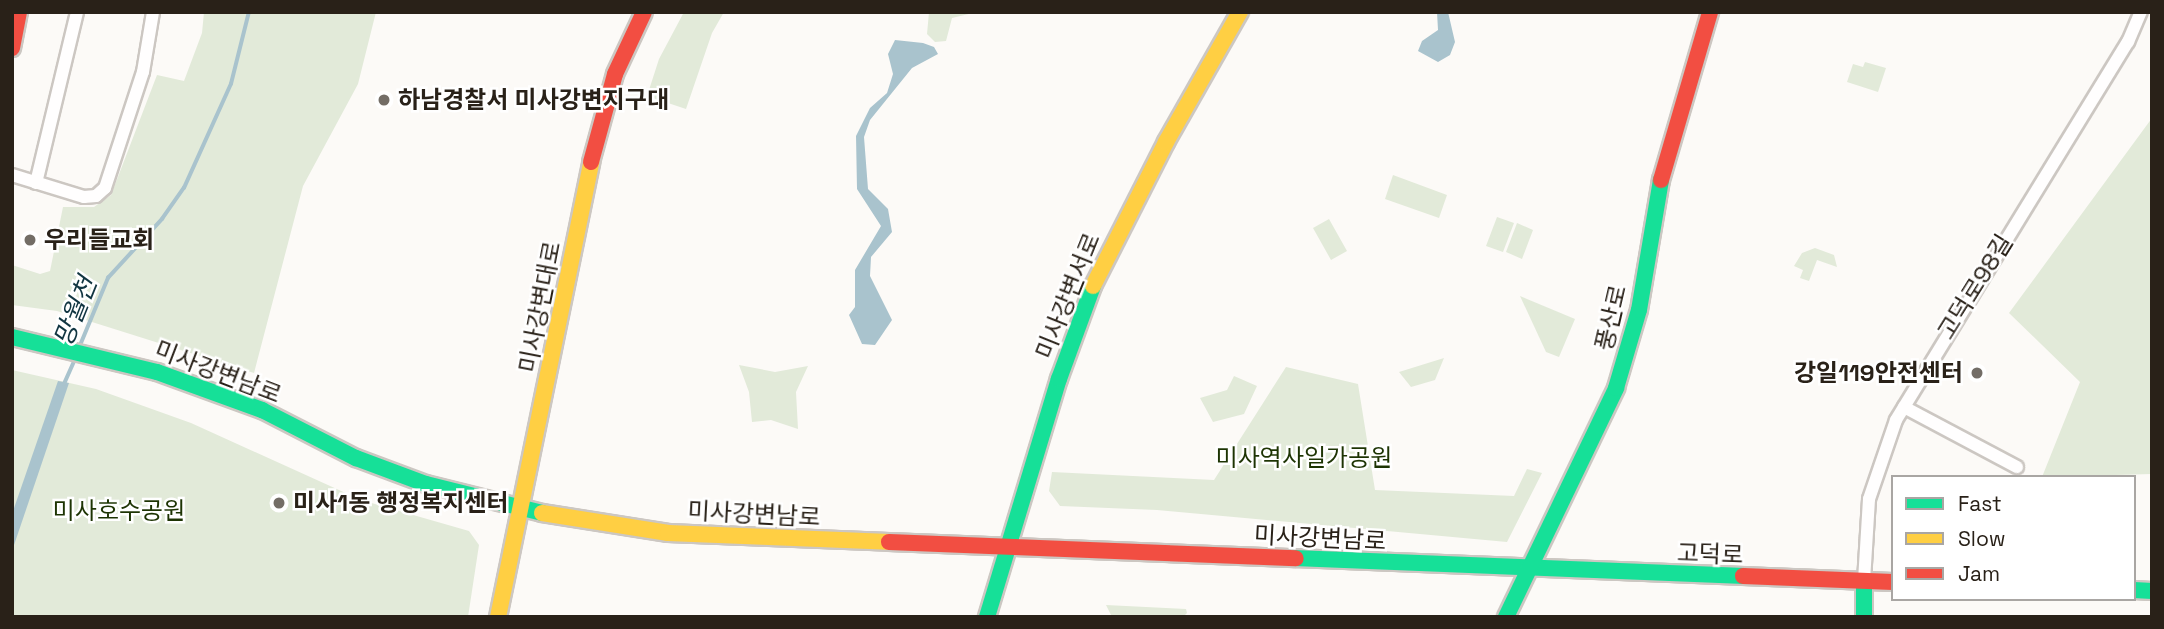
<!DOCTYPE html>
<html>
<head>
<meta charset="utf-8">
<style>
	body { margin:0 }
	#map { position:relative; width:2164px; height:629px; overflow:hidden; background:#fcfaf7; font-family:"Space Grotesk","Noto Sans KR",sans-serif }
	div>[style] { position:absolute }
	.green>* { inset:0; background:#e2ead9 }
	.water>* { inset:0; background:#a9c3cd }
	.stream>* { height:3.5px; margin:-1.75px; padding:0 1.75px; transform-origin:1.75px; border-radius:1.75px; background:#a9c3cd }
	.roads { filter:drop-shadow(2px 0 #ccc7c2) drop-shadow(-2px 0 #ccc7c2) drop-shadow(0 2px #ccc7c2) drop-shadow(0 -2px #ccc7c2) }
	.street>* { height:12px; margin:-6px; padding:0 6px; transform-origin:6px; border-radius:6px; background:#fffefe }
	.fast>* { height:16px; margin:-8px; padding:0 8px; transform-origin:8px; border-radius:8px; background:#16e098 }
	.slow>* { height:16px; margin:-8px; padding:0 8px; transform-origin:8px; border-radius:8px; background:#ffcf43 }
	.jam>* { height:16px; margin:-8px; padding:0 8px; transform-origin:8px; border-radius:8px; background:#f24e42 }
	.dots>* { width:19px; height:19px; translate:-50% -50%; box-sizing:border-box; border:4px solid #fff; border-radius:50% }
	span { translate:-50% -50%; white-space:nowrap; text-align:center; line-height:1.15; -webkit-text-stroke:5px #fff; paint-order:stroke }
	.poi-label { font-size:24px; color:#292118; font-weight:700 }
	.left { translate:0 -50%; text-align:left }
	.right { translate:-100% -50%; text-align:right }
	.street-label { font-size:24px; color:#292118 }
	.park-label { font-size:24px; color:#1d3403 }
	.water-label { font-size:26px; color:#113541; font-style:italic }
	.frame { position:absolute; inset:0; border:14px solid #292118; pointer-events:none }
	.legend { position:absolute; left:1891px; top:475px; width:245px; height:126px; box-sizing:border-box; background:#fff; border:2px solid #a9a6a3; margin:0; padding:9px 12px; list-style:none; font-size:21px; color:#292118 }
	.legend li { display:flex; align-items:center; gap:14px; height:35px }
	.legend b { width:35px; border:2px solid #a9a6a3 }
</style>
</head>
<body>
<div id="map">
	<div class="green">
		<div style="clip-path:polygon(204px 12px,376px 12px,358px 84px,303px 186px,254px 373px,57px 311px,12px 305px,12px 265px,40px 274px,50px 271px,63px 207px,94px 207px,111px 195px,157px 75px,184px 81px,202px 33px)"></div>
		<div style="clip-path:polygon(684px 12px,724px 12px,712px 33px,686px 109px,653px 98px,649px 90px,659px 59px)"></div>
		<div style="clip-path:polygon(929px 12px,977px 12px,952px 18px,946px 41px,935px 42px,927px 34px)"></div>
		<div style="clip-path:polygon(1865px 62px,1886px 68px,1878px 92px,1847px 82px,1853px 64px,1863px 67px)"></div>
		<div style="clip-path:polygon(2152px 118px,2152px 474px,2042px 477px,2080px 382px,2009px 313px)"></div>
		<div style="clip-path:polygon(1393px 175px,1447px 195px,1439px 218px,1385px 199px)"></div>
		<div style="clip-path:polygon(1497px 217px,1514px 223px,1503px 252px,1486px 246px)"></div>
		<div style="clip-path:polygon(1329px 219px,1347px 251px,1331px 260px,1313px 228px)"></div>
		<div style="clip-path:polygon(1517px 223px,1533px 230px,1522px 259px,1506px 252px)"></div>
		<div style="clip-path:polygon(1815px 248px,1834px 255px,1837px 267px,1817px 260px,1809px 281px,1800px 278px,1803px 270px,1794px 266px,1802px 253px)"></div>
		<div style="clip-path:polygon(1520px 296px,1575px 319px,1559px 357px,1546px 352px)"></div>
		<div style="clip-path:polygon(1444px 358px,1435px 380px,1411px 387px,1399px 372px)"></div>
		<div style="clip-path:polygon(739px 365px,775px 372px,808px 366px,796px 392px,798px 429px,771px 420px,752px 422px,749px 392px)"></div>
		<div style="clip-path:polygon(1286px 367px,1358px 384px,1375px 490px,1514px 496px,1527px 469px,1542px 473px,1507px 542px,1157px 510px,1060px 506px,1049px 491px,1052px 472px,1214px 480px)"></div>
		<div style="clip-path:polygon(12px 370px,96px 389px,191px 423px,361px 500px,469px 531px,479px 545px,468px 617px,12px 617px)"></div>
		<div style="clip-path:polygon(1234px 376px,1257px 386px,1244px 414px,1213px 422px,1200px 398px,1227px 390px)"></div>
		<div style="clip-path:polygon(1106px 605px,1186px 609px,1187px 613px,1183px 617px,1112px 617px)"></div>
	</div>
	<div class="water">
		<div style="clip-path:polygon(1437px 12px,1448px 12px,1455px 42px,1450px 55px,1438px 62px,1418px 51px,1422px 41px,1438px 30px)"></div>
		<div style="clip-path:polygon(895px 40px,923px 43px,934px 47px,938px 54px,912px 68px,870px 120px,864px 137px,868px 189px,888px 209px,892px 232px,871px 257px,870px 276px,892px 320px,875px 345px,862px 344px,849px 315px,855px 307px,855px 270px,881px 226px,857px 189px,856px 136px,870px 108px,887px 93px,893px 74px,888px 54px)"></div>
		<div style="clip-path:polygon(58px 381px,69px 383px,12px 551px,12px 514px)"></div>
	</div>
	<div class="stream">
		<div style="left:79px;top:348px;width:76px;rotate:-67.5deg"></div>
		<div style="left:108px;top:278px;width:80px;rotate:-47.5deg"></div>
		<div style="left:162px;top:219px;width:38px;rotate:-55deg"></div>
		<div style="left:184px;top:188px;width:114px;rotate:-65.7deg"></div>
		<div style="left:231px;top:84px;width:74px;rotate:-76deg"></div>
		<div style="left:64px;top:384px;width:27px;rotate:-66deg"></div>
	</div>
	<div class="roads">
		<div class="street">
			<div style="left:12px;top:175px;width:75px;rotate:17deg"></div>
			<div style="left:84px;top:197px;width:12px;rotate:-5deg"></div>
			<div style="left:96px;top:196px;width:12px;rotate:-42deg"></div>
			<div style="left:105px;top:188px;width:122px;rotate:-71.9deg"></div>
			<div style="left:143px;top:72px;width:61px;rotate:-80.5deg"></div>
			<div style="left:36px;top:183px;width:176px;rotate:-76.5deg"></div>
			<div style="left:1904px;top:407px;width:128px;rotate:28deg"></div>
			<div style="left:1864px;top:581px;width:82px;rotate:-86.5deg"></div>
			<div style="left:1869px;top:499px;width:83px;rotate:-71.1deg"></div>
			<div style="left:1896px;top:420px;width:444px;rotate:-58.5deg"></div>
			<div style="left:2128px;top:42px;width:33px;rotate:-67deg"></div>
		</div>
		<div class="fast">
			<div style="left:12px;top:337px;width:149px;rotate:13.6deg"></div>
			<div style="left:157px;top:372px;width:112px;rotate:19.9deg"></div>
			<div style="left:262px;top:410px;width:106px;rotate:27.1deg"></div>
			<div style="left:356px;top:458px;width:75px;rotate:20.4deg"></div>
			<div style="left:426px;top:484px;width:120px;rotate:14deg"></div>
			<div style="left:1296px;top:558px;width:447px;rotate:2.3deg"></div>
			<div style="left:1864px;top:581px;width:36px;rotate:90deg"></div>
			<div style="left:2134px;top:590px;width:18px;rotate:3deg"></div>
			<div style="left:987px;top:617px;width:249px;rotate:-73.2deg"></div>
			<div style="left:1059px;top:379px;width:99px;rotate:-69.9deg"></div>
			<div style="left:1506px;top:617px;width:254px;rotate:-64.3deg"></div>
			<div style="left:1616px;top:388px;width:81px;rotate:-73.6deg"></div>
			<div style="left:1639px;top:310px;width:132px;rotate:-80.4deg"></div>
		</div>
		<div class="slow">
			<div style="left:1093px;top:286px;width:161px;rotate:-63.1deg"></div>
			<div style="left:1166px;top:142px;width:150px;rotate:-60.4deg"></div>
			<div style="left:542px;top:513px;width:128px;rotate:9deg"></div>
			<div style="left:668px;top:533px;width:221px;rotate:2.3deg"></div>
			<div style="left:498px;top:617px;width:464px;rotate:-78.4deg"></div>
		</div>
		<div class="jam">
			<div style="left:12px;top:48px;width:37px;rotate:-79deg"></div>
			<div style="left:591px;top:162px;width:91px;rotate:-74.7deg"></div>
			<div style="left:615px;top:74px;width:68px;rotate:-64.9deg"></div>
			<div style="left:1661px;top:180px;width:175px;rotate:-73.7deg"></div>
			<div style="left:889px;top:542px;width:407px;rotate:2.3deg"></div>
			<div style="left:1743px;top:576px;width:150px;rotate:2.3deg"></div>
		</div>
	</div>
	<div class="dots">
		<div style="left:384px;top:100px;background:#736d66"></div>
		<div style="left:30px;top:240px;background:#736d66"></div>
		<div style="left:1977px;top:373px;background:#736d66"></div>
		<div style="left:279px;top:503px;background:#736d66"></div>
	</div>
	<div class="poi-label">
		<span class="left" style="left:398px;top:100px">하남경찰서 미사강변지구대</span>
		<span class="left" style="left:44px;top:240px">우리들교회</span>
		<span class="right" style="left:1963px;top:373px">강일119안전센터</span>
		<span class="left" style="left:293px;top:503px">미사1동 행정복지센터</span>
	</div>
	<div class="street-label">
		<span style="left:1975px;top:287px;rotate:-58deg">고덕로98길</span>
		<span style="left:1068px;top:296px;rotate:-68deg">미사강변서로</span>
		<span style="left:540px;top:307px;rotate:-79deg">미사강변대로</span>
		<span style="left:1611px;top:318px;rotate:-77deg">풍산로</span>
		<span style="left:218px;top:372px;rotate:21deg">미사강변남로</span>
		<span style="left:754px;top:514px;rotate:3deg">미사강변남로</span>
		<span style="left:1320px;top:538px;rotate:3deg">미사강변남로</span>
		<span style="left:1710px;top:554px;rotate:2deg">고덕로</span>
	</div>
	<div class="park-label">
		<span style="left:1304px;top:458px">미사역사일가공원</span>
		<span style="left:119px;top:511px">미사호수공원</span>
	</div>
	<div class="water-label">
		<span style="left:76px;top:312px;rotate:-68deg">망월천</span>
	</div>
	<div class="frame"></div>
	<ul class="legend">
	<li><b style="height:9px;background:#16e098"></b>Fast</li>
	<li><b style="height:9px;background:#ffcf43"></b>Slow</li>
	<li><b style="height:9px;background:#f24e42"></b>Jam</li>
	</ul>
</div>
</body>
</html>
